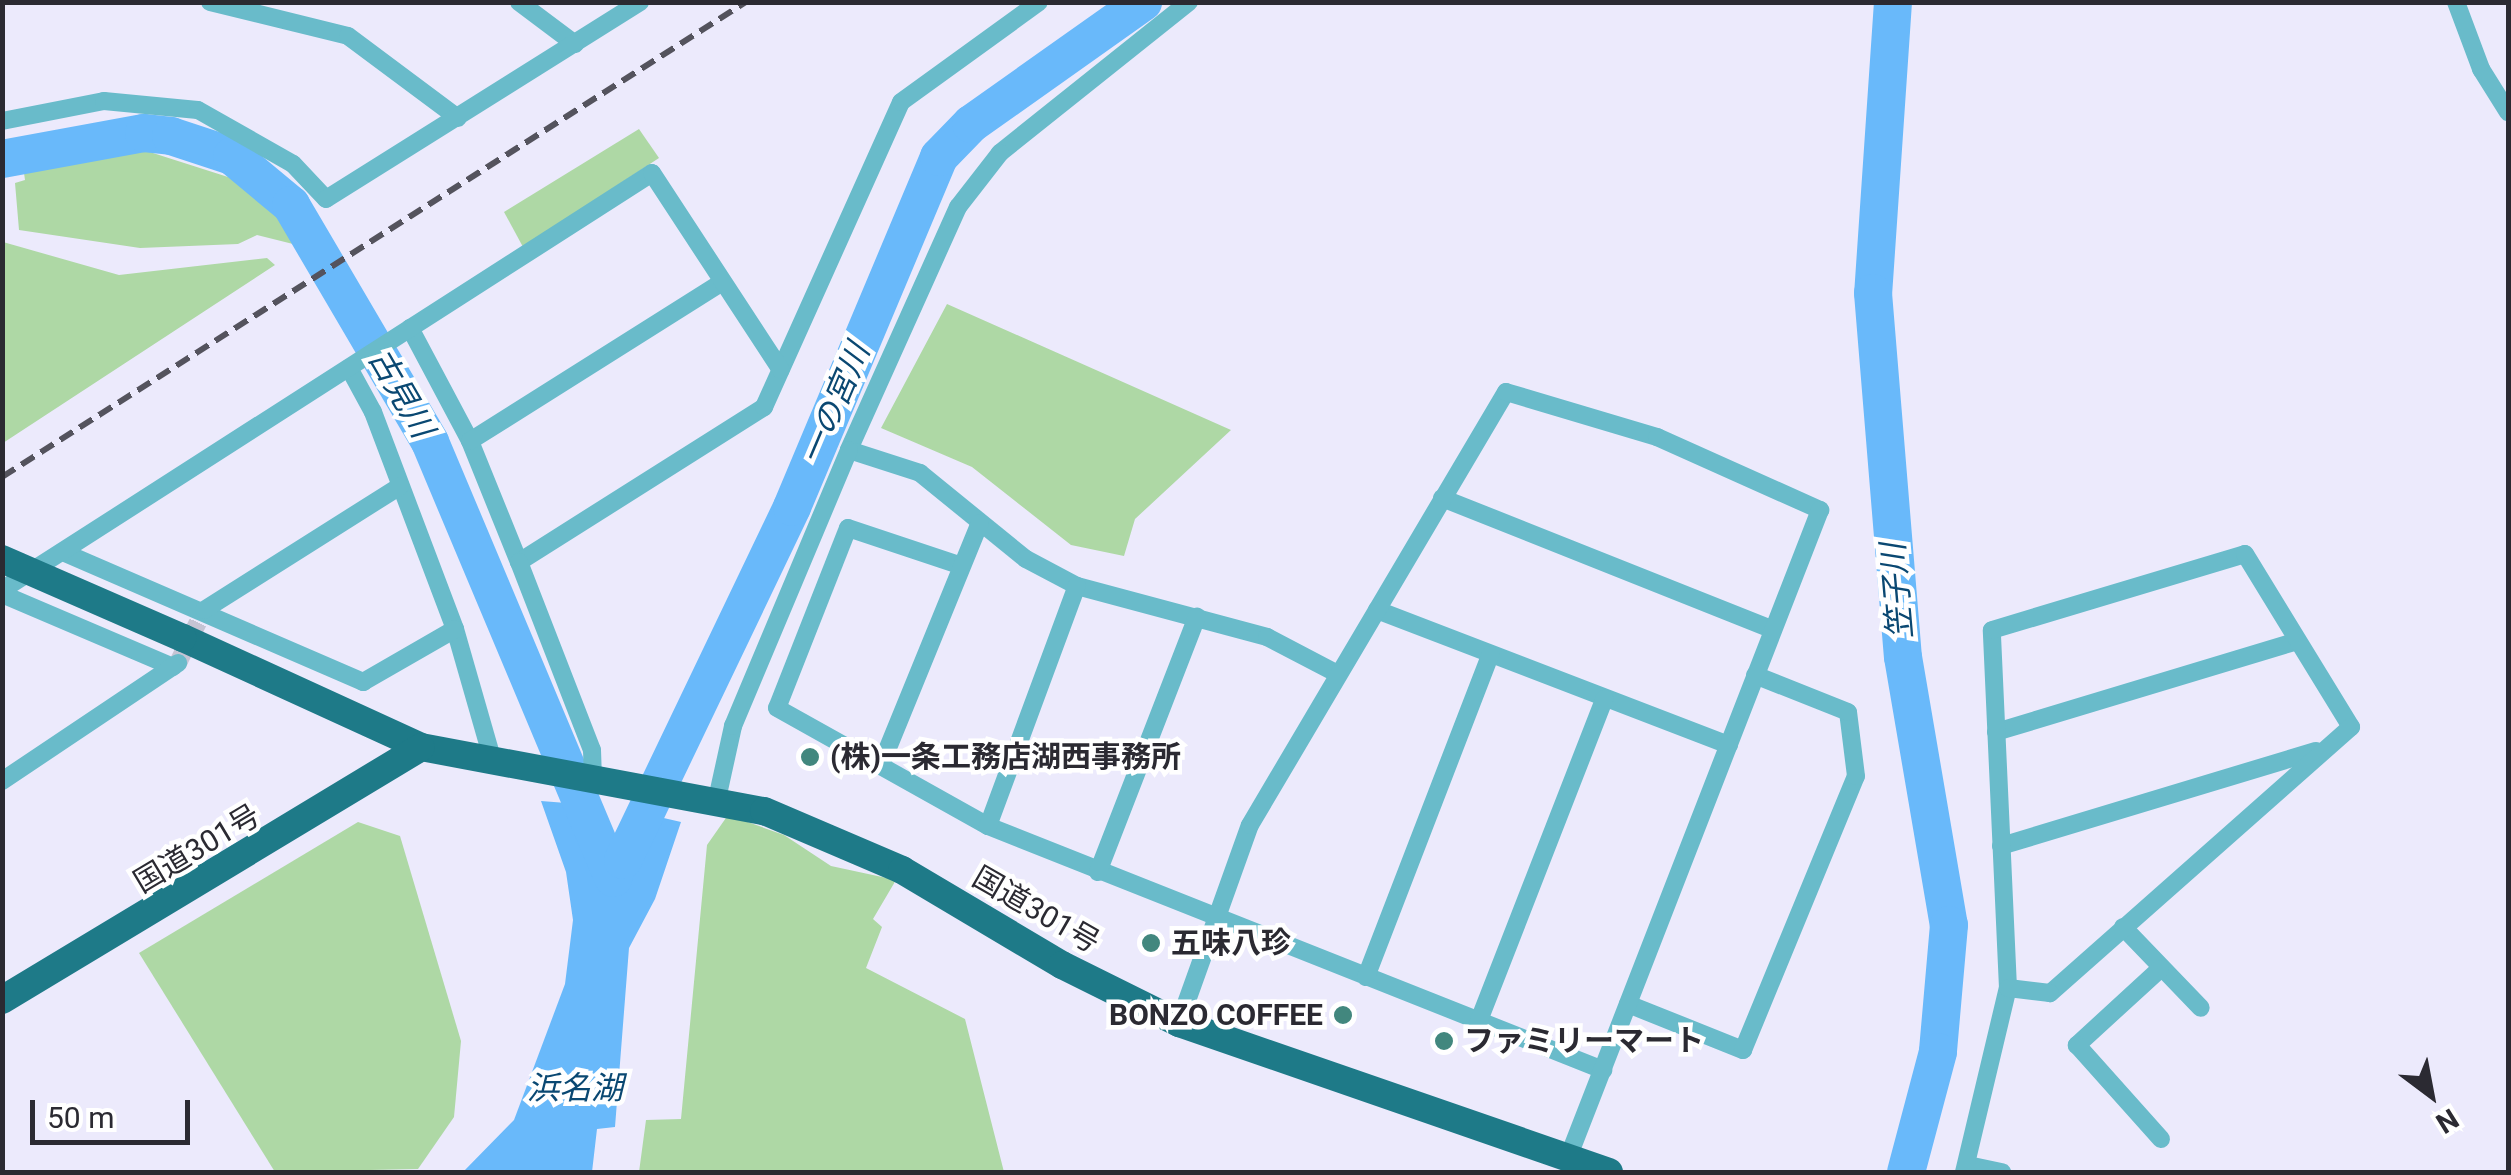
<!DOCTYPE html>
<html>
<head>
<meta charset="utf-8">
<style>
	body { margin:0 }
	#map { position:relative; width:2511px; height:1175px; overflow:hidden; background:#eceafc; font-family:Roboto,"Noto Sans JP",sans-serif }
	div>[style] { position:absolute }
	.green>* { inset:0; background:#aed8a5 }
	.water>* { inset:0; background:#69b9fa }
	.river>* { height:38px; margin:-19px; padding:0 19px; transform-origin:19px; border-radius:19px; background:#69b9fa }
	.minor-tunnel>* { height:18px; margin-top:-9px; transform-origin:0; background:repeating-linear-gradient(90deg,#c5c4d4 0 18px,transparent 0 27px) }
	.minor>* { height:18px; margin:-9px; padding:0 9px; transform-origin:9px; border-radius:9px; background:#69bbca }
	.trunk>* { height:28px; margin:-14px; padding:0 14px; transform-origin:14px; border-radius:14px; background:#1e7a88 }
	.rail>* { height:6px; margin-top:-3px; transform-origin:0; background:repeating-linear-gradient(90deg,#54535d 0 15px,transparent 0 23px) }
	.trunk-bridge>* { height:28px; margin:-14px; padding:0 14px; transform-origin:14px; border-radius:14px; background:#1e7a88 }
	.dots>* { width:28px; height:28px; translate:-50% -50%; box-sizing:border-box; border:5px solid #fff; border-radius:50% }
	span { translate:-50% -50%; white-space:nowrap; text-align:center; line-height:1.15; -webkit-text-stroke:9px #fff; paint-order:stroke }
	.poi-label { font-size:30px; color:#2b2a32; font-weight:700 }
	.left { translate:0 -50%; text-align:left }
	.right { translate:-100% -50%; text-align:right }
	.street-label { font-size:30px; color:#2b2a32 }
	.water-label { font-size:32px; color:#0a4872; font-style:italic }
	.frame { position:absolute; inset:0; border:5px solid #2b2a32; pointer-events:none }
	.north { position:absolute; left:2381px; top:1045px; width:100px; height:100px; -webkit-text-stroke:8px #fff; paint-order:stroke; rotate:148deg; font-size:28px; font-weight:700; line-height:40px; text-align:center; color:#2b2a32 }
	.north::after { content:''; display:block; margin:auto; width:35px; height:45px; background:#2b2a32; clip-path:polygon(50% 0,100% 100%,50% 72%,0 100%) }
	.scale { position:absolute; left:30px; top:1100px; width:160px; height:45px; box-sizing:border-box; border:5px solid #2b2a32; border-top:0; padding-left:12px; font-size:30px; line-height:35px; white-space:nowrap; color:#2b2a32; -webkit-text-stroke:8px #fff; paint-order:stroke }
</style>
</head>
<body>
<div id="map">
	<div class="green">
		<div style="clip-path:polygon(639px 129px,659px 158px,523px 247px,504px 212px)"></div>
		<div style="clip-path:polygon(131px 146px,253px 185px,283px 217px,297px 245px,257px 235px,238px 244px,140px 248px,19px 230px,15px 183px,25px 180px,24px 173px)"></div>
		<div style="clip-path:polygon(3px 242px,119px 275px,267px 258px,275px 265px,3px 443px)"></div>
		<div style="clip-path:polygon(947px 304px,1231px 430px,1135px 519px,1124px 556px,1071px 545px,972px 467px,881px 428px)"></div>
		<div style="clip-path:polygon(728px 815px,784px 835px,831px 866px,896px 880px,873px 919px,882px 927px,866px 968px,965px 1019px,1004px 1172px,639px 1172px,646px 1120px,681px 1119px,707px 845px)"></div>
		<div style="clip-path:polygon(358px 822px,400px 836px,461px 1041px,454px 1117px,418px 1169px,275px 1172px,139px 953px)"></div>
	</div>
	<div class="water">
		<div style="clip-path:polygon(541px 801px,579px 804px,592px 838px,613px 855px,642px 813px,681px 822px,655px 899px,629px 948px,615px 1127px,597px 1129px,592px 1172px,463px 1172px,514px 1120px,565px 984px,573px 920px,566px 872px)"></div>
	</div>
	<div class="river">
		<div style="left:1893px;top:2px;width:292px;rotate:93.9deg"></div>
		<div style="left:1873px;top:293px;width:365px;rotate:85.3deg"></div>
		<div style="left:1903px;top:657px;width:272px;rotate:80.3deg"></div>
		<div style="left:1949px;top:925px;width:127px;rotate:95deg"></div>
		<div style="left:1938px;top:1052px;width:124px;rotate:104.9deg"></div>
		<div style="left:2px;top:159px;width:144px;rotate:-10.4deg"></div>
		<div style="left:144px;top:133px;width:27px;rotate:6deg"></div>
		<div style="left:171px;top:136px;width:64px;rotate:18.2deg"></div>
		<div style="left:232px;top:156px;width:77px;rotate:39.7deg"></div>
		<div style="left:291px;top:205px;width:275px;rotate:59.6deg"></div>
		<div style="left:430px;top:442px;width:473px;rotate:67.2deg"></div>
		<div style="left:623px;top:860px;width:391px;rotate:-64.4deg"></div>
		<div style="left:792px;top:507px;width:380px;rotate:-67.2deg"></div>
		<div style="left:939px;top:157px;width:46px;rotate:-45.9deg"></div>
		<div style="left:971px;top:124px;width:211px;rotate:-35.3deg"></div>
	</div>
	<div class="minor-tunnel">
		<div style="left:178px;top:663px;width:59px;rotate:-63.9deg"></div>
	</div>
	<div class="minor">
		<div style="left:210px;top:2px;width:142px;rotate:13.8deg"></div>
		<div style="left:348px;top:36px;width:137px;rotate:36.7deg"></div>
		<div style="left:519px;top:2px;width:70px;rotate:36.9deg"></div>
		<div style="left:1189px;top:2px;width:242px;rotate:141.4deg"></div>
		<div style="left:1000px;top:153px;width:68px;rotate:127.9deg"></div>
		<div style="left:958px;top:207px;width:266px;rotate:114.2deg"></div>
		<div style="left:849px;top:450px;width:75px;rotate:17.9deg"></div>
		<div style="left:920px;top:473px;width:136px;rotate:39.1deg"></div>
		<div style="left:1026px;top:559px;width:58px;rotate:27.9deg"></div>
		<div style="left:1077px;top:586px;width:197px;rotate:15deg"></div>
		<div style="left:1267px;top:637px;width:78px;rotate:27.6deg"></div>
		<div style="left:2456px;top:2px;width:72px;rotate:69.5deg"></div>
		<div style="left:2481px;top:69px;width:51px;rotate:57.9deg"></div>
		<div style="left:2px;top:121px;width:104px;rotate:-11.1deg"></div>
		<div style="left:104px;top:101px;width:94px;rotate:5.5deg"></div>
		<div style="left:198px;top:110px;width:109px;rotate:29.6deg"></div>
		<div style="left:293px;top:164px;width:48px;rotate:46.7deg"></div>
		<div style="left:326px;top:199px;width:371px;rotate:-32.1deg"></div>
		<div style="left:410px;top:328px;width:128px;rotate:62deg"></div>
		<div style="left:470px;top:441px;width:131px;rotate:68deg"></div>
		<div style="left:519px;top:562px;width:290px;rotate:-32.3deg"></div>
		<div style="left:764px;top:407px;width:334px;rotate:-65.8deg"></div>
		<div style="left:901px;top:102px;width:170px;rotate:-35.9deg"></div>
		<div style="left:349px;top:368px;width:50px;rotate:61.4deg"></div>
		<div style="left:373px;top:412px;width:232px;rotate:69.3deg"></div>
		<div style="left:455px;top:629px;width:141px;rotate:74deg"></div>
		<div style="left:470px;top:441px;width:298px;rotate:-32.2deg"></div>
		<div style="left:1442px;top:498px;width:356px;rotate:21.7deg"></div>
		<div style="left:65px;top:553px;width:325px;rotate:23.4deg"></div>
		<div style="left:363px;top:682px;width:106px;rotate:-29.9deg"></div>
		<div style="left:519px;top:562px;width:202px;rotate:68.8deg"></div>
		<div style="left:592px;top:750px;width:30px;rotate:88deg"></div>
		<div style="left:959px;top:565px;width:117px;rotate:-161.6deg"></div>
		<div style="left:848px;top:528px;width:193px;rotate:111.5deg"></div>
		<div style="left:777px;top:708px;width:242px;rotate:29.2deg"></div>
		<div style="left:988px;top:826px;width:662px;rotate:21.64deg"></div>
		<div style="left:2px;top:590px;width:772px;rotate:-32.68deg"></div>
		<div style="left:652px;top:173px;width:235px;rotate:56.8deg"></div>
		<div style="left:2px;top:594px;width:186px;rotate:23.1deg"></div>
		<div style="left:204px;top:610px;width:232px;rotate:-32.3deg"></div>
		<div style="left:1377px;top:610px;width:377px;rotate:21deg"></div>
		<div style="left:1996px;top:732px;width:311px;rotate:-16.8deg"></div>
		<div style="left:881px;top:765px;width:261px;rotate:-67.8deg"></div>
		<div style="left:2px;top:781px;width:212px;rotate:-33.8deg"></div>
		<div style="left:717px;top:799px;width:75px;rotate:-77.6deg"></div>
		<div style="left:733px;top:726px;width:299px;rotate:-67.2deg"></div>
		<div style="left:988px;top:826px;width:256px;rotate:-69.7deg"></div>
		<div style="left:2001px;top:846px;width:329px;rotate:-16.8deg"></div>
		<div style="left:1098px;top:872px;width:274px;rotate:-68.8deg"></div>
		<div style="left:2123px;top:927px;width:112px;rotate:46.1deg"></div>
		<div style="left:2160px;top:969px;width:113px;rotate:137.5deg"></div>
		<div style="left:2077px;top:1045px;width:126px;rotate:48.2deg"></div>
		<div style="left:1366px;top:977px;width:345px;rotate:-68.9deg"></div>
		<div style="left:1628px;top:1004px;width:124px;rotate:21.8deg"></div>
		<div style="left:1743px;top:1050px;width:296px;rotate:-67.6deg"></div>
		<div style="left:1856px;top:776px;width:64px;rotate:-97.1deg"></div>
		<div style="left:1848px;top:712px;width:100px;rotate:-158.3deg"></div>
		<div style="left:1179px;top:1023px;width:210px;rotate:-70.3deg"></div>
		<div style="left:1250px;top:825px;width:503px;rotate:-59.41deg"></div>
		<div style="left:1506px;top:392px;width:158px;rotate:16.6deg"></div>
		<div style="left:1657px;top:437px;width:179px;rotate:24.1deg"></div>
		<div style="left:1820px;top:510px;width:695px;rotate:111.25deg"></div>
		<div style="left:1478px;top:1023px;width:348px;rotate:-68.7deg"></div>
		<div style="left:1968px;top:1165px;width:35px;rotate:12deg"></div>
		<div style="left:1964px;top:1172px;width:189px;rotate:-76.6deg"></div>
		<div style="left:2008px;top:988px;width:358px;rotate:-92.6deg"></div>
		<div style="left:1992px;top:630px;width:264px;rotate:-16.7deg"></div>
		<div style="left:2245px;top:554px;width:203px;rotate:58.5deg"></div>
		<div style="left:2351px;top:727px;width:402px;rotate:138.5deg"></div>
		<div style="left:2050px;top:993px;width:42px;rotate:-173.2deg"></div>
	</div>
	<div class="trunk">
		<div style="left:183px;top:638px;width:262px;rotate:24.6deg"></div>
		<div style="left:421px;top:747px;width:349px;rotate:10.6deg"></div>
		<div style="left:764px;top:811px;width:150px;rotate:23.1deg"></div>
		<div style="left:902px;top:870px;width:186px;rotate:30.7deg"></div>
		<div style="left:1062px;top:965px;width:131px;rotate:26.4deg"></div>
		<div style="left:1179px;top:1023px;width:455px;rotate:19.1deg"></div>
		<div style="left:2px;top:1000px;width:489px;rotate:-31.1deg"></div>
	</div>
	<div class="rail">
		<div style="left:2px;top:477px;width:883px;rotate:-32.56deg"></div>
	</div>
	<div class="trunk-bridge">
		<div style="left:2px;top:559px;width:197px;rotate:23.6deg"></div>
	</div>
	<div class="dots">
		<div style="left:810px;top:757px;background:#42877e"></div>
		<div style="left:1151px;top:943px;background:#42877e"></div>
		<div style="left:1343px;top:1015px;background:#42877e"></div>
		<div style="left:1444px;top:1041px;background:#42877e"></div>
	</div>
	<div class="poi-label">
		<span class="left" style="left:830px;top:757px">(株)一条工務店湖西事務所</span>
		<span class="left" style="left:1171px;top:943px">五味八珍</span>
		<span class="right" style="left:1323px;top:1015px">BONZO COFFEE</span>
		<span class="left" style="left:1464px;top:1041px">ファミリーマート</span>
	</div>
	<div class="street-label">
		<span style="left:197px;top:849px;rotate:-31deg">国道301号</span>
		<span style="left:1036px;top:910px;rotate:30deg">国道301号</span>
	</div>
	<div class="water-label">
		<span style="left:401px;top:393px;rotate:60deg">古見川</span>
		<span style="left:835px;top:404px;rotate:-67deg">一の宮川</span>
		<span style="left:1897px;top:591px;rotate:-95deg">笠子川</span>
		<span style="left:575px;top:1088px">浜名湖</span>
	</div>
	<div class="frame"></div>
	<div class="north">N</div>
	<div class="scale">50 m</div>
</div>
</body>
</html>
